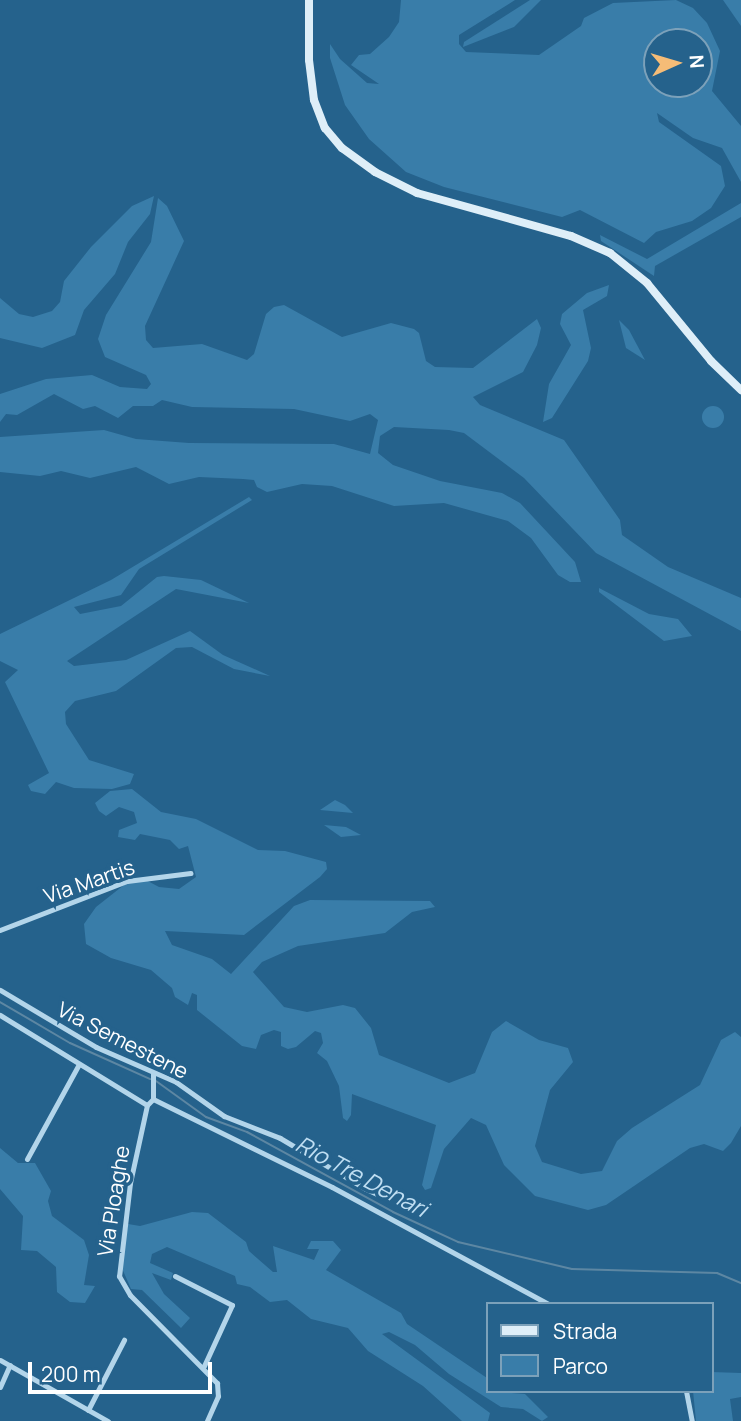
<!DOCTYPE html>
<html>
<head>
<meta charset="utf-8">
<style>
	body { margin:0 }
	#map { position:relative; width:741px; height:1421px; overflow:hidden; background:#25628c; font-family:Manrope,sans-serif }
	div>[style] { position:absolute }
	.green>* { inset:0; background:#397da9 }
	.round { border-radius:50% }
	.stream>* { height:2px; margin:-1px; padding:0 1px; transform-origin:1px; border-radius:1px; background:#5d87a3 }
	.street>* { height:5px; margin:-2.5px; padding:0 2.5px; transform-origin:2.5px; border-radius:2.5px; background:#b3d5ea }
	.secondary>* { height:8px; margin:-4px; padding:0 4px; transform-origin:4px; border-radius:4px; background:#deeef8 }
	span { translate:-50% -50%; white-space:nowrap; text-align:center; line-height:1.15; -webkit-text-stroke:7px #25628c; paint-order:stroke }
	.street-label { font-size:21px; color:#fff }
	.water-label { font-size:23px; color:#bfdef2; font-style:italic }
	.legend { position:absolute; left:486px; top:1302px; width:228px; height:91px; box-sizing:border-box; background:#25628c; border:2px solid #7ca1ba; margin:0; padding:9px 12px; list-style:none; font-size:21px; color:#fff }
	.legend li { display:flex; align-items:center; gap:14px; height:35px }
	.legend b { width:35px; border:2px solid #7ca1ba }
	.north { position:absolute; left:643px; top:28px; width:70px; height:70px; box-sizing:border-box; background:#25628c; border:2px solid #7ca1ba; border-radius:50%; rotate:86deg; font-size:19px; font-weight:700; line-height:28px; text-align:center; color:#fff }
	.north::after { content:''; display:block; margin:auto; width:24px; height:32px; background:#f5bc77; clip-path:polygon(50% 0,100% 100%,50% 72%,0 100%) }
	.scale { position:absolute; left:28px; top:1362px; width:184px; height:32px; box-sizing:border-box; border:4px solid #fff; border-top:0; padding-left:9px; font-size:21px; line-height:24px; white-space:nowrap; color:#fff; -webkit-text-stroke:5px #25628c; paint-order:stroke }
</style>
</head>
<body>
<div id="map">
	<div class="green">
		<div style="clip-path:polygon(evenodd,401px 0,515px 0,459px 35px,459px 44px,466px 52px,539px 55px,581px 26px,584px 18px,613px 3px,676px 0,693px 8px,707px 23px,720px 51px,712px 91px,741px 126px,741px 182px,722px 148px,693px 138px,657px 113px,659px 122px,721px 166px,725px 186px,711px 208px,692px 221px,656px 232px,644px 243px,580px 210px,562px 217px,444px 187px,406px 172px,369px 139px,345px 105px,330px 58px,330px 44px,340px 59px,367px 83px,379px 84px,351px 65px,359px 55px,370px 54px,389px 37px,399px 22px,401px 0,699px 42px,699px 84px,657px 84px,657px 42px,699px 42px)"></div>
		<div style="clip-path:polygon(530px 0,541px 0,514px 27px,463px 47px,464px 42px)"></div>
		<div style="clip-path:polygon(723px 0,741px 0,741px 26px)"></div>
		<div style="clip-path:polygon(154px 196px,150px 214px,128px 242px,115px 274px,84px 310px,75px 335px,42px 348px,0 338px,0 298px,19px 314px,33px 317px,52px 311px,60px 302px,64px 281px,91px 247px,132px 206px)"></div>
		<div style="clip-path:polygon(158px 198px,167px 206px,184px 241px,145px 326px,146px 340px,153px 348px,202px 344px,247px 360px,254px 354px,266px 314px,274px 307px,284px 305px,342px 337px,391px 323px,414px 329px,419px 333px,426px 361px,435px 367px,473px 368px,537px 319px,541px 328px,537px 345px,523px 372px,473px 397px,480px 405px,564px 440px,620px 520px,622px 535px,668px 567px,741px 598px,741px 631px,596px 553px,524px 478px,464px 433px,449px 430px,394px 427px,380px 436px,378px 453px,393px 465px,440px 481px,502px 493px,520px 503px,575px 562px,581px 582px,570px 582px,558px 575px,531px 538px,508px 521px,444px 503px,394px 506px,332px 486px,302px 484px,267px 492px,257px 487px,254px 480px,243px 479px,199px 477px,169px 484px,136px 467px,90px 478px,61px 471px,40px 476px,0 472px,0 437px,104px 430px,136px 439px,189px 443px,334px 444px,370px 454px,378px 420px,370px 414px,350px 421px,294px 409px,192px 407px,162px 400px,153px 406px,133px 406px,118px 418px,95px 406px,83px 409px,54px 394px,17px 415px,6px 414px,0 422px,0 394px,46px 379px,92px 375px,120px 387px,147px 389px,151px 384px,146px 375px,105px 357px,98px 339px,106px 315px,151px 242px)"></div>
		<div style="clip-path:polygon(741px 203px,741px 217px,655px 266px,654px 276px,601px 241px,600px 235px,647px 259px)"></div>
		<div style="clip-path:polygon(609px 285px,607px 296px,583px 310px,591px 348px,588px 361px,552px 418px,543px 422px,549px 384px,571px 345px,560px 324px,562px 314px,587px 293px)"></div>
		<div style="clip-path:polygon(619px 320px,629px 330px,645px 360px,626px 348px)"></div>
		<div class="round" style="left:702px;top:406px;width:22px;height:22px"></div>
		<div style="clip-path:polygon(249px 497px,252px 500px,139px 569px,121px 595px,74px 607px,80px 614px,121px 606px,157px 577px,164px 576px,201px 580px,249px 603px,176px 589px,67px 661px,74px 666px,126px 660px,190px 631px,223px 655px,270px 676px,234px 669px,192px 647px,176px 648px,116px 691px,75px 701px,65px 712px,66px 724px,89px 760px,134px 774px,130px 784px,112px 789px,74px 788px,56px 782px,45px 794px,31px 791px,28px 785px,49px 773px,5px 682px,18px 670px,0 661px,0 634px,111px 580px)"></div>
		<div style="clip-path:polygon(599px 588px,649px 614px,678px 619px,692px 636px,664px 641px,599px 592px)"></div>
		<div style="clip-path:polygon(132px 789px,161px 812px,196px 819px,258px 850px,285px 851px,326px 862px,327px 869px,320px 877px,244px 935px,165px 931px,172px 945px,212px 959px,231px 974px,294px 906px,310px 900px,430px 901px,435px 907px,412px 912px,385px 933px,298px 946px,262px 962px,253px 972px,284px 1007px,307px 1012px,343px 1005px,355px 1008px,371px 1028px,379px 1055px,449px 1083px,475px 1073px,492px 1032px,506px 1021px,539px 1040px,568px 1048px,573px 1062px,550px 1090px,535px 1146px,542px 1162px,581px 1174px,602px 1171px,617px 1141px,632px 1128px,700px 1085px,721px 1040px,735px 1032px,741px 1037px,741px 1126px,731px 1143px,723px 1151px,704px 1144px,690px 1148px,606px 1205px,588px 1210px,535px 1196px,504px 1165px,486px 1125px,471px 1118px,444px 1149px,431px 1188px,425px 1190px,422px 1185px,436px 1125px,352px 1094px,351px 1115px,347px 1121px,343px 1118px,339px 1086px,327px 1061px,317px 1053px,323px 1043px,321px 1033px,315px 1031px,296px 1047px,288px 1049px,281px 1046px,281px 1032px,274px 1030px,261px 1035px,256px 1049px,242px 1046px,197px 1010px,197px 995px,192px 993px,188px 1005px,175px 997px,172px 988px,151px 970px,111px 958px,86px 944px,84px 924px,96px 907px,129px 881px,144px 879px,159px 887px,179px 889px,196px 877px,188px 846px,179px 849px,170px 840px,140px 834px,135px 840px,118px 837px,119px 830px,137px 823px,134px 812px,119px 807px,106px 816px,99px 811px,95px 803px,110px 791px)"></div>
		<div style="clip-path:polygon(335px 800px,345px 805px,353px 813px,320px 810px)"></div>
		<div style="clip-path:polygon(324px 825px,346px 827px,361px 835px,341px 837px)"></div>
		<div style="clip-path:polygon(0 1148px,18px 1163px,35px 1163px,51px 1191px,48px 1201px,52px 1216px,84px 1240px,89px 1255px,84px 1285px,95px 1286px,85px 1303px,70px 1302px,57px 1292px,56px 1267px,37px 1251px,21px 1250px,23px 1216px,0 1189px)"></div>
		<div style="clip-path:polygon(192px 1212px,208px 1213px,246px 1242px,249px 1251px,273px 1272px,277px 1272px,273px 1246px,314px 1260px,319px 1249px,307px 1249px,311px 1241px,333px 1241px,341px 1250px,326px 1270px,401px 1313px,407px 1324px,487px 1378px,487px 1391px,525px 1394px,548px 1417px,542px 1421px,523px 1409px,501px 1407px,449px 1374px,415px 1345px,389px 1332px,382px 1334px,490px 1413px,488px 1421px,462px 1421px,423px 1386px,368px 1351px,348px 1328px,311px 1319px,287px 1300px,270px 1302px,250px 1287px,237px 1284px,235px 1276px,167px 1247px,152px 1254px,150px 1263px,173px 1273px,171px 1280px,152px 1273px,164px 1294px,190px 1318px,181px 1328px,142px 1290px,131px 1289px,121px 1266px,128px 1224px,140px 1226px)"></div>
		<div style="clip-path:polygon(711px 1372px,741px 1373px,741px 1397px,730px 1399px,733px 1421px,696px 1421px,693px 1391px,711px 1391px)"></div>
	</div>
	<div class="stream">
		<div style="left:0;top:1002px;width:81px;rotate:30.4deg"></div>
		<div style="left:70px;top:1043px;width:88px;rotate:24.2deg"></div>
		<div style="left:156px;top:1081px;width:62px;rotate:35.8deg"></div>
		<div style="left:206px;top:1117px;width:44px;rotate:20.1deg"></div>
		<div style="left:247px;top:1132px;width:166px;rotate:28.7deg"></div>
		<div style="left:393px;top:1212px;width:72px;rotate:24.8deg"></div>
		<div style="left:458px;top:1242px;width:117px;rotate:13.3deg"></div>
		<div style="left:572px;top:1269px;width:145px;rotate:1.6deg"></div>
		<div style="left:717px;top:1273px;width:26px;rotate:23deg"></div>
	</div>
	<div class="street">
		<div style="left:0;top:930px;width:136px;rotate:-21.1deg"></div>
		<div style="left:127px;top:881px;width:64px;rotate:-7.2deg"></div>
		<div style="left:0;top:990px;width:112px;rotate:30.7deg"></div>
		<div style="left:96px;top:1047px;width:87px;rotate:23.6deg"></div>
		<div style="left:176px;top:1082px;width:59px;rotate:35.3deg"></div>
		<div style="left:224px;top:1116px;width:60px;rotate:21.4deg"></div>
		<div style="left:280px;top:1138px;width:100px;rotate:30.7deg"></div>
		<div style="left:366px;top:1189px;width:57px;rotate:24.8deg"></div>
		<div style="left:0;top:1015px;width:172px;rotate:31.5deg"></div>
		<div style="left:153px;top:1099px;width:199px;rotate:26.2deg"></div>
		<div style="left:332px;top:1187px;width:246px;rotate:28.4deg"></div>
		<div style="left:153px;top:1099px;width:8px;rotate:135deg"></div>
		<div style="left:147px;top:1105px;width:80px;rotate:102.3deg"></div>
		<div style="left:130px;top:1183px;width:94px;rotate:96.7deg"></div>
		<div style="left:119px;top:1276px;width:22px;rotate:60deg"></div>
		<div style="left:130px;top:1295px;width:124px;rotate:45.3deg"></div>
		<div style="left:217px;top:1383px;width:13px;rotate:86deg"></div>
		<div style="left:218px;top:1396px;width:27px;rotate:114deg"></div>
		<div style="left:153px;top:1099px;width:26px;rotate:-90deg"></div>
		<div style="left:27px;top:1159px;width:108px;rotate:-61.3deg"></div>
		<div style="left:175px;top:1276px;width:64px;rotate:27deg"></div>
		<div style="left:232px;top:1305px;width:67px;rotate:114.7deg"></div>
		<div style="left:0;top:1360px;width:124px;rotate:29.5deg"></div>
		<div style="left:0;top:1387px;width:24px;rotate:-66deg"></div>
		<div style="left:686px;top:1391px;width:31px;rotate:79deg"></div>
		<div style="left:88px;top:1410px;width:79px;rotate:-62.8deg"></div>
	</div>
	<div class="secondary">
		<div style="left:309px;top:0;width:60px;rotate:90deg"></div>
		<div style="left:309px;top:60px;width:40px;rotate:82.9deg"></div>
		<div style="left:314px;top:100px;width:30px;rotate:69deg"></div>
		<div style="left:325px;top:128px;width:26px;rotate:50deg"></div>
		<div style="left:342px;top:148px;width:41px;rotate:36deg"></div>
		<div style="left:375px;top:172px;width:47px;rotate:26.6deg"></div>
		<div style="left:417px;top:193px;width:160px;rotate:15.6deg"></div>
		<div style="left:571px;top:236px;width:43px;rotate:23.6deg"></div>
		<div style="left:610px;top:253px;width:48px;rotate:39deg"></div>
		<div style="left:647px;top:283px;width:101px;rotate:50.6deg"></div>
		<div style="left:711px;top:361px;width:42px;rotate:44deg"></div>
	</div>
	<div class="street-label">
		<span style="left:89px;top:881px;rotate:-19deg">Via Martis</span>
		<span style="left:123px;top:1040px;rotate:27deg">Via Semestene</span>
		<span style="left:113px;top:1201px;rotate:-81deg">Via Ploaghe</span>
	</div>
	<div class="water-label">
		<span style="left:362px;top:1176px;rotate:28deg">Rio Tre Denari</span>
	</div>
	<ul class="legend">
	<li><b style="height:9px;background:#deeef8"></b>Strada</li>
	<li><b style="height:19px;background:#397da9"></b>Parco</li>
	</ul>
	<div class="north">N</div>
	<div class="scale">200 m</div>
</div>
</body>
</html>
